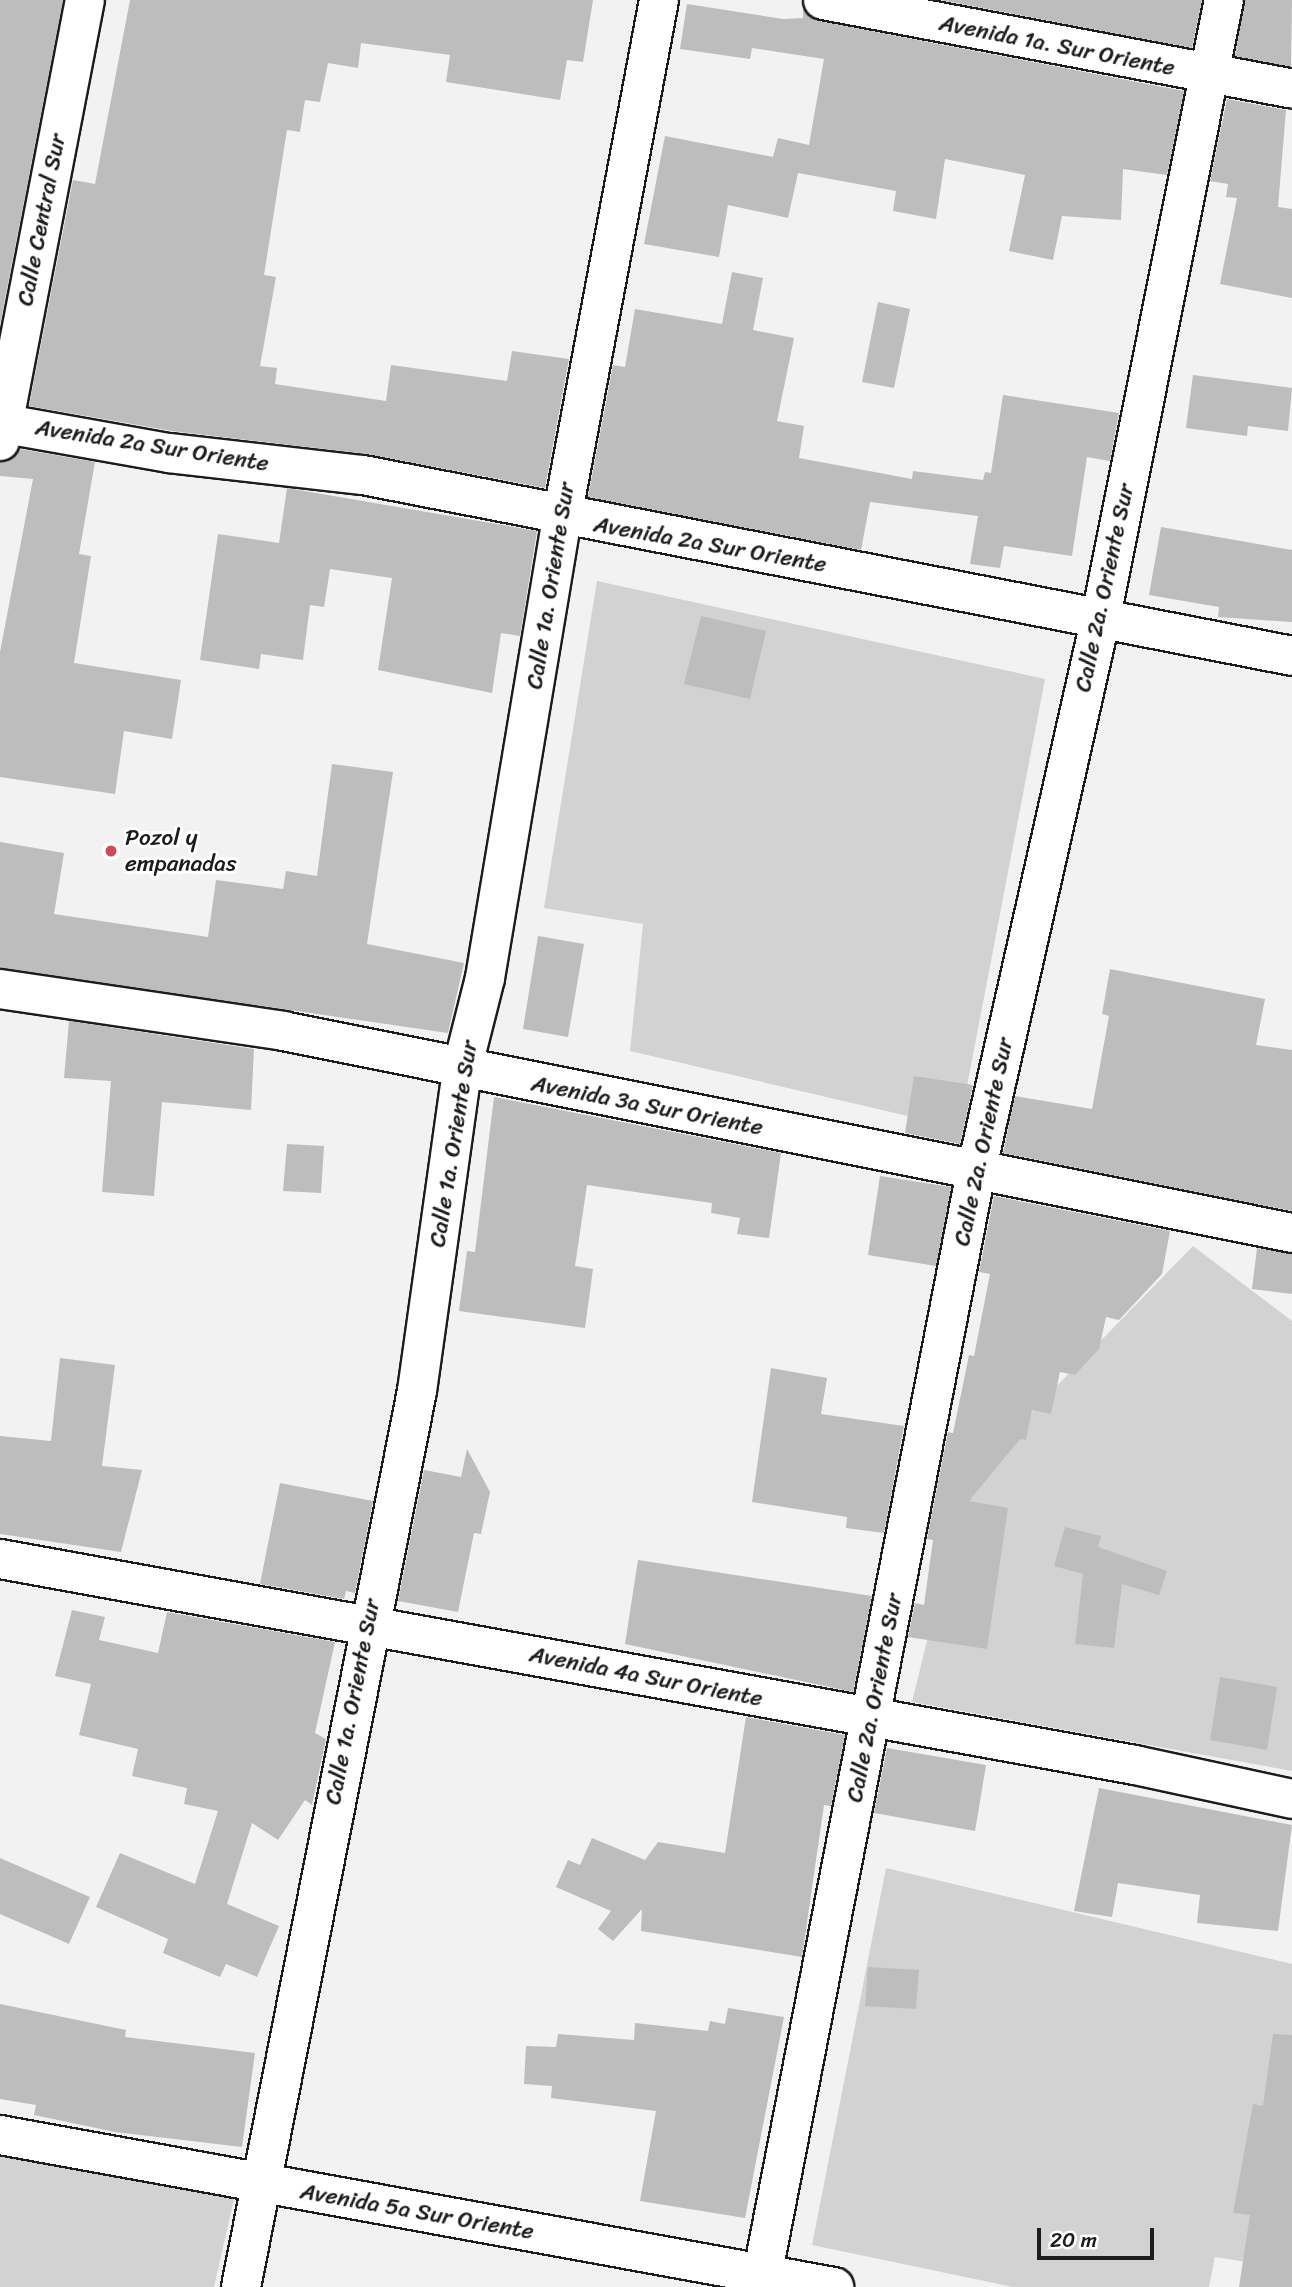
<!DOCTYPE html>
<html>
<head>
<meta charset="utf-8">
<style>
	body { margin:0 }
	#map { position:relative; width:1292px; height:2287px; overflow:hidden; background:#f2f2f2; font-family:Sriracha,sans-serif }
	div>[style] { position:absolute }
	.green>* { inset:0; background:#d2d2d2 }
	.building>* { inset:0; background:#bdbdbd }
	.roads { filter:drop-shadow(2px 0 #1c1c1c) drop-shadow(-2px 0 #1c1c1c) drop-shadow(0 2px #1c1c1c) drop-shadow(0 -2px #1c1c1c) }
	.minor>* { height:38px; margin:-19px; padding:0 19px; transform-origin:19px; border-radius:19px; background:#fff }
	.dots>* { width:19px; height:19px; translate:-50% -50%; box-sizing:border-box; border:4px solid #fff; border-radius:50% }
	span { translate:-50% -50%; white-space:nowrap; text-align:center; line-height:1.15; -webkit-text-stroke:6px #fff; paint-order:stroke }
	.street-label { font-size:23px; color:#1c1c1c }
	.poi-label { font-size:23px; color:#1c1c1c }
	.left { translate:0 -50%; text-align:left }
	.scale { position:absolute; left:1037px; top:2228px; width:117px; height:32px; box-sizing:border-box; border:4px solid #1c1c1c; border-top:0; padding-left:9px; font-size:21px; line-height:24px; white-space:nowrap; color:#1c1c1c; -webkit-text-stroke:5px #fff; paint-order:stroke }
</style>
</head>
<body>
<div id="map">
	<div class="green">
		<div style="clip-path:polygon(597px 581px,1045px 679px,959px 1128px,630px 1051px,643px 924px,544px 908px)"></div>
		<div style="clip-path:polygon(1193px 1246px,1292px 1321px,1292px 1771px,912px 1702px,967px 1478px)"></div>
		<div style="clip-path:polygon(886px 1868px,1292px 1964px,1292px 2269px,1215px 2257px,1209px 2287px,1013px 2287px,812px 2245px)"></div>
		<div style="clip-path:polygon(0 2155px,234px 2199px,214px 2287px,0 2287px)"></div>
	</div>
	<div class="building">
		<div style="clip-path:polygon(0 0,63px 0,0 325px)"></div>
		<div style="clip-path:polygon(130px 0,593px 0,583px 62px,567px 60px,560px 100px,446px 82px,450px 55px,361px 43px,358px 68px,328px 63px,320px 102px,305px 100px,300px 132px,287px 130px,264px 275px,276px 277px,260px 366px,277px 368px,275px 384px,386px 401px,391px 365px,507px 381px,512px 351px,569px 359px,545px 488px,367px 454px,172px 431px,29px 406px,73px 180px,95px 184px)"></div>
		<div style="clip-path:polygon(940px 0,1202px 0,1192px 48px)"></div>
		<div style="clip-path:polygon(1245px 0,1292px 0,1291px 67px,1235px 56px)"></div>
		<div style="clip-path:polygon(687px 4px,783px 19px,803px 18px,803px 9px,819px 21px,1184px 91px,1167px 175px,1123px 169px,1121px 220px,1062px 216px,1053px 260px,1009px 251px,1025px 175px,945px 159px,936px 219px,893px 211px,896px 191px,798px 173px,788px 218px,728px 205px,719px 257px,644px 244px,665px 136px,773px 157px,778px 138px,809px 145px,824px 59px,752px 48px,750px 59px,680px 49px)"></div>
		<div style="clip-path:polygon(1227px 99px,1286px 110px,1278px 207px,1292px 209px,1292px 298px,1220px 284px,1237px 198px,1226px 197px,1228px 184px,1210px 181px)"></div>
		<div style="clip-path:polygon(732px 272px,763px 278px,753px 330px,794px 338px,777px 421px,804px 426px,799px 458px,912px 479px,913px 471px,983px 480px,985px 472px,991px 473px,1003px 395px,1119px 413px,1110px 461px,1087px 457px,1072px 556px,1004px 546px,1000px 568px,970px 564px,978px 516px,870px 502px,861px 550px,588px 497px,613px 365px,625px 367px,635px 309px,722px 324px)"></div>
		<div style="clip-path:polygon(878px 302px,910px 309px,894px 388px,862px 382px)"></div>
		<div style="clip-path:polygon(1193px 375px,1292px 388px,1288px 431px,1248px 426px,1247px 436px,1186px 428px)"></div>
		<div style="clip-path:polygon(20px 449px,95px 462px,79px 554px,91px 556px,74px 663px,181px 680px,172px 739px,124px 731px,115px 794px,0 777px,0 652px,33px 479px,0 476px,0 462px)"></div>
		<div style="clip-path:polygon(287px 488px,537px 531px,520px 636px,501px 633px,492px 693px,378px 670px,392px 578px,330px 569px,324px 607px,310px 605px,303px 660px,261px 654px,259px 669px,200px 660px,218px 534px,279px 543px)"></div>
		<div style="clip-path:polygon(1161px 527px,1292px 550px,1292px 622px,1218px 617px,1219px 607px,1149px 595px)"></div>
		<div style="clip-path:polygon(701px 616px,766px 631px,750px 699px,684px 684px)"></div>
		<div style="clip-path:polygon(332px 764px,393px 772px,367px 944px,464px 963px,448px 1033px,0 968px,0 842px,64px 853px,54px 914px,208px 937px,216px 880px,283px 889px,286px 871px,317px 876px)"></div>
		<div style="clip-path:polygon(538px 936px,584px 944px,568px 1037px,523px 1029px)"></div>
		<div style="clip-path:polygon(1110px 969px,1265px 999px,1256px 1045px,1292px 1050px,1292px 1211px,1003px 1153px,1015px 1096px,1092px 1109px,1109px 1016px,1102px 1014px)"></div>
		<div style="clip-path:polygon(69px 1021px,254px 1049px,251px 1110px,162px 1102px,154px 1196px,102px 1192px,111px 1081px,64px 1078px)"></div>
		<div style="clip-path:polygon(914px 1076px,973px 1085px,960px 1144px,905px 1133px)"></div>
		<div style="clip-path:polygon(494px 1097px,781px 1153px,769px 1238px,737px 1234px,740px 1218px,711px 1213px,712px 1203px,587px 1185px,575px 1266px,593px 1269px,585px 1328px,459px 1311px,467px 1251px,475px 1252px)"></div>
		<div style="clip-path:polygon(287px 1144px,324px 1146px,321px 1193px,283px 1191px)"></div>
		<div style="clip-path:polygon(880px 1176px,951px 1187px,936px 1266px,868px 1255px)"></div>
		<div style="clip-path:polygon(994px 1196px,1170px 1231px,1162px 1274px,1119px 1320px,1106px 1317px,1099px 1349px,1075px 1375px,1060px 1372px,1051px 1414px,1032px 1410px,1026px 1440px,1020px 1439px,969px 1501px,1008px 1508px,987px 1649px,908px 1637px,915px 1603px,924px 1605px,933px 1540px,927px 1539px,948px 1432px,953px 1433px,969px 1355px,974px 1356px,990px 1274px,979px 1272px)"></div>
		<div style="clip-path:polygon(1257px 1248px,1292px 1254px,1292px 1294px,1252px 1289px)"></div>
		<div style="clip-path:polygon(60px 1358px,115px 1365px,102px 1466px,142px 1470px,121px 1552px,0 1534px,0 1436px,51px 1441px)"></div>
		<div style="clip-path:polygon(771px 1368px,827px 1378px,821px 1414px,904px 1426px,884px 1533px,846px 1528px,847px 1517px,752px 1502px)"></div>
		<div style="clip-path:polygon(467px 1449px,490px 1492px,481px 1534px,474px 1533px,458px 1612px,398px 1601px,424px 1470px,461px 1477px)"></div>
		<div style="clip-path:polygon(280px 1483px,373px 1501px,355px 1593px,346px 1591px,344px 1599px,260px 1584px)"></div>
		<div style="clip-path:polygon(1065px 1527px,1101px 1536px,1098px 1547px,1167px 1571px,1159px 1595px,1122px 1584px,1114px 1648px,1075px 1644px,1083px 1574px,1054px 1566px)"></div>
		<div style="clip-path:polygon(638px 1560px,872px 1596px,853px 1692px,625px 1644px)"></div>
		<div style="clip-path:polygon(72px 1610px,105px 1617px,99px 1640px,158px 1653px,167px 1612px,335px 1642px,315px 1733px,326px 1739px,312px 1805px,305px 1800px,278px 1840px,252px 1823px,227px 1904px,279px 1926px,257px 1977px,226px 1964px,220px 1977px,163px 1953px,168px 1939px,96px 1907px,120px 1853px,195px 1884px,218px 1811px,184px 1804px,187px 1788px,132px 1776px,138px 1749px,79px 1735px,91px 1684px,55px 1676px)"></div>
		<div style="clip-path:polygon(1220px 1677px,1277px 1687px,1267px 1750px,1210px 1740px)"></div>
		<div style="clip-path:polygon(746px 1717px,845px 1735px,831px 1806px,824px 1805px,802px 1957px,641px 1931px,642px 1909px,613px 1941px,598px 1929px,611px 1911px,556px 1887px,568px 1860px,580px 1865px,592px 1838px,645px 1860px,658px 1842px,725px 1853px)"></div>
		<div style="clip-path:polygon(887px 1748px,986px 1765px,975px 1831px,874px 1813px)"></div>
		<div style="clip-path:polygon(1099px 1788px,1292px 1825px,1278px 1931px,1197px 1923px,1200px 1895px,1118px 1883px,1112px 1917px,1074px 1911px)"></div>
		<div style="clip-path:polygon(0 1858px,90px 1897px,69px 1944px,0 1914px)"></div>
		<div style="clip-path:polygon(868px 1967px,919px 1970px,916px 2009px,865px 2006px)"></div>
		<div style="clip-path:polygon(0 2004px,126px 2030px,125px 2037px,255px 2053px,242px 2147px,115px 2132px,34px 2115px,36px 2105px,0 2099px)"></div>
		<div style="clip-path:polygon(728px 2008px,784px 2017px,745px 2218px,640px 2201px,656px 2111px,551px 2098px,552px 2086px,524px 2084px,526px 2046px,556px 2047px,558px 2034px,634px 2040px,635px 2023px,708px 2031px,710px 2021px,725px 2024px)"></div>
		<div style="clip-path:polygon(1273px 2034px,1292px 2035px,1292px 2287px,1239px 2287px,1250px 2215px,1233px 2213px,1253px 2104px,1263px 2106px)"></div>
	</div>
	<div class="roads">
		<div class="minor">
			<div style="left:823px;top:0;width:477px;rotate:10.7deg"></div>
			<div style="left:0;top:423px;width:172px;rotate:10.1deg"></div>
			<div style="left:169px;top:453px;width:195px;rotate:6.5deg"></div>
			<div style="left:363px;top:475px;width:946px;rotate:11.02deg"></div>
			<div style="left:0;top:441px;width:449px;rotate:-79.1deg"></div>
			<div style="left:0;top:989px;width:286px;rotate:8.4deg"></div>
			<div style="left:283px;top:1031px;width:1029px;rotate:11.32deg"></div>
			<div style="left:0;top:1559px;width:1154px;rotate:10.29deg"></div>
			<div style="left:1135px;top:1765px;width:161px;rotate:12.2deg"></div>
			<div style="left:0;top:2135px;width:848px;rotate:10.33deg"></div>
			<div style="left:241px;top:2287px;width:913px;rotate:-78.89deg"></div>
			<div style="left:417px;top:1391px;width:325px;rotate:-82deg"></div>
			<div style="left:462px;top:1069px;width:94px;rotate:-75.8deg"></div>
			<div style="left:485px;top:978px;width:467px;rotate:-80.5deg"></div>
			<div style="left:562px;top:517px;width:526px;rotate:-79.37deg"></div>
			<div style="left:760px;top:2287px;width:1136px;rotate:-79.04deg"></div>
			<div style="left:976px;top:1172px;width:569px;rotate:-77.31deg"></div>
			<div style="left:1101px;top:617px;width:629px;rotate:-78.73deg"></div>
		</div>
	</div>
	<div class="dots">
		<div style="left:111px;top:851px;background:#d1495b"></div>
	</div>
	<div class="street-label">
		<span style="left:1057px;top:46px;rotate:11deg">Avenida 1a. Sur Oriente</span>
		<span style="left:42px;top:220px;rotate:-79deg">Calle Central Sur</span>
		<span style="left:152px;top:446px;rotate:9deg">Avenida 2a Sur Oriente</span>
		<span style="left:710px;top:545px;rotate:10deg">Avenida 2a Sur Oriente</span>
		<span style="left:551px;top:586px;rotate:-81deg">Calle 1a. Oriente Sur</span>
		<span style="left:1105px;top:588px;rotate:-78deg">Calle 2a. Oriente Sur</span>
		<span style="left:647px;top:1106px;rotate:11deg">Avenida 3a Sur Oriente</span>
		<span style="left:984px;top:1142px;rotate:-78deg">Calle 2a. Oriente Sur</span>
		<span style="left:454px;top:1144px;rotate:-81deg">Calle 1a. Oriente Sur</span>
		<span style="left:646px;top:1677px;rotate:11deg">Avenida 4a Sur Oriente</span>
		<span style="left:875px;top:1698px;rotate:-79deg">Calle 2a. Oriente Sur</span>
		<span style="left:353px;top:1702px;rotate:-79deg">Calle 1a. Oriente Sur</span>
		<span style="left:417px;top:2212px;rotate:10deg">Avenida 5a Sur Oriente</span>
	</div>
	<div class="poi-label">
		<span class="left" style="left:125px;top:851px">Pozol y<br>empanadas</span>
	</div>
	<div class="scale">20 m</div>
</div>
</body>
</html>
